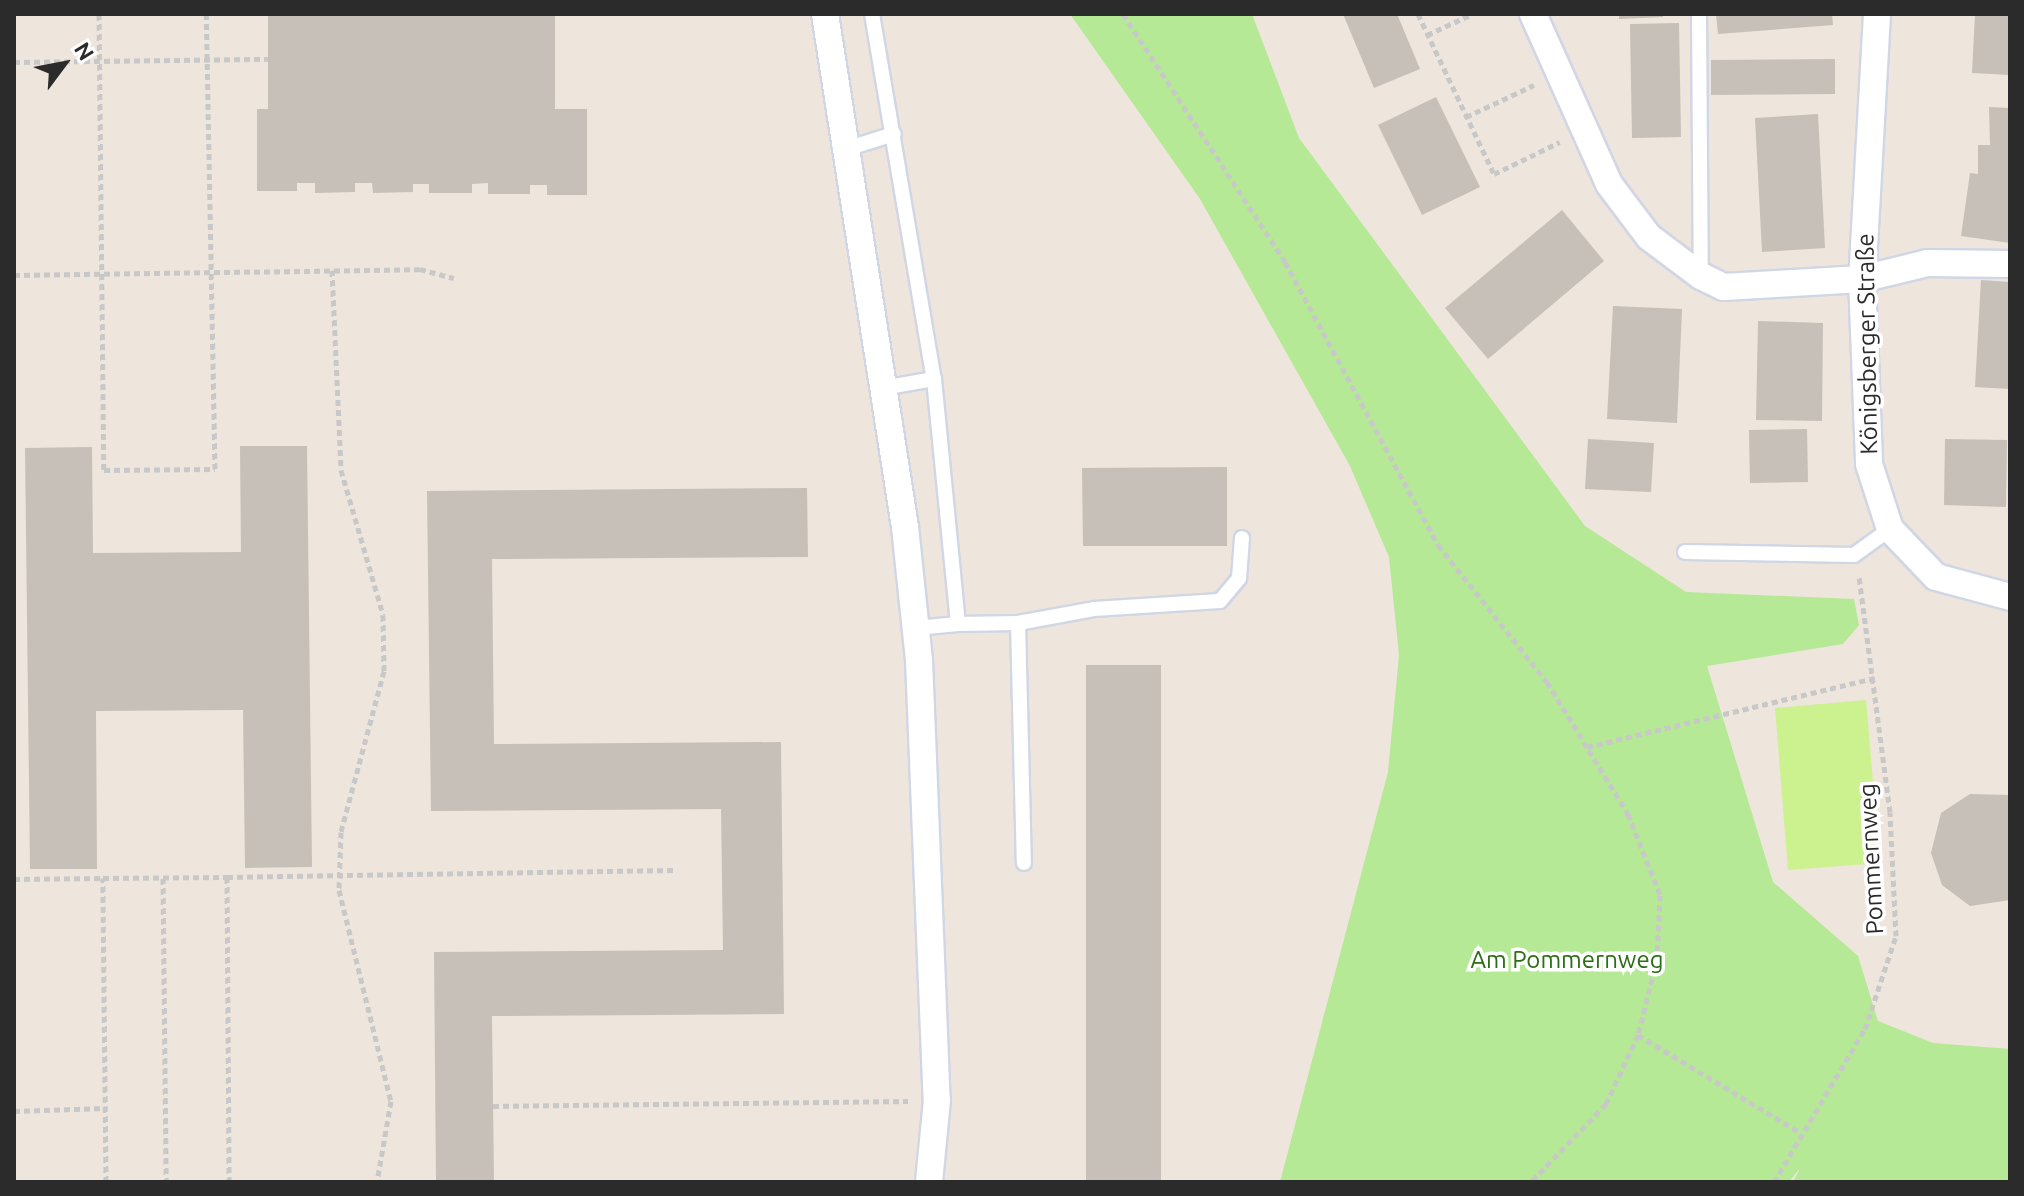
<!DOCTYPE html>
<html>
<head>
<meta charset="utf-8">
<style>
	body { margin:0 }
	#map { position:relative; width:2024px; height:1196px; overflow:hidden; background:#eee5dc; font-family:Ubuntu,sans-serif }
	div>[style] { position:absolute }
	.green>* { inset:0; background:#b5e995 }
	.pitch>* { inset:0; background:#ccf18f }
	.building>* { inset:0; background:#c6c0b8 }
	.path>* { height:5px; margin-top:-2.5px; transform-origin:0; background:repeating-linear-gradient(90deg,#c8c8c8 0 6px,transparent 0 10px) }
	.roads { filter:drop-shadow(2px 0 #d1d6e5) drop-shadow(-2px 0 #d1d6e5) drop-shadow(0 2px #d1d6e5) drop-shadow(0 -2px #d1d6e5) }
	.lane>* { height:14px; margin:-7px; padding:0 7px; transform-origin:7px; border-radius:7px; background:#fff }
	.street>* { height:26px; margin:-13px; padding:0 13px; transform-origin:13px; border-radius:13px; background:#fff }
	span { translate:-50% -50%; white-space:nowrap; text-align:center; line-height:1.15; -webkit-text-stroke:7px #fff; paint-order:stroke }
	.street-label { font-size:24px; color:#2b2b2b }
	.park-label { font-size:24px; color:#2c6e15 }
	.frame { position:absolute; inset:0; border:16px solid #2b2b2b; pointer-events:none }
	.north { position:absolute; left:24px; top:24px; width:80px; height:80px; -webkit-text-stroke:6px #fff; paint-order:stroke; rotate:58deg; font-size:22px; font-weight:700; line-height:32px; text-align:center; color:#2b2b2b }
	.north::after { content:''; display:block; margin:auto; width:28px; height:36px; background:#2b2b2b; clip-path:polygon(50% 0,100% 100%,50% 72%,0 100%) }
</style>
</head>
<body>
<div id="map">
	<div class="green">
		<div style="clip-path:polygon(1070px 14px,1252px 14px,1299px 138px,1585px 526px,1686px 592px,1854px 599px,1859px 625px,1843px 644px,1707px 666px,1773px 882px,1858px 956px,1878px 1021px,1933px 1043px,2010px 1049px,2010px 1182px,1793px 1182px,1800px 1168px,1789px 1182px,1280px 1182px,1388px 772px,1399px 655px,1389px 557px,1350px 466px,1200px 199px)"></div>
	</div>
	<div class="pitch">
		<div style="clip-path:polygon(1866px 700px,1880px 863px,1788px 870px,1775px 708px)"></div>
	</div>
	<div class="building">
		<div style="clip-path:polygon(268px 14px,555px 14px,555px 109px,587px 109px,587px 195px,547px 195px,547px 185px,530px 185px,530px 194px,488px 194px,488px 183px,472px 184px,472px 193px,429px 193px,429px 184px,413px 184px,413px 192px,373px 193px,372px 183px,355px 183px,355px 192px,315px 193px,315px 183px,297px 183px,297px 191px,257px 191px,257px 109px,268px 109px)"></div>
		<div style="clip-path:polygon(1343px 14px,1397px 14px,1420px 69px,1374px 88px)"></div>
		<div style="clip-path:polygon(1619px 14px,1663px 14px,1663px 17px,1619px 19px)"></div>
		<div style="clip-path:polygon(1716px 14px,1832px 14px,1833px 25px,1718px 34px)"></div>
		<div style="clip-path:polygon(1975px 14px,2010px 14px,2010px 75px,1972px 73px)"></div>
		<div style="clip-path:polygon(1679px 23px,1681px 137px,1632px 138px,1630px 24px)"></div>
		<div style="clip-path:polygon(1835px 59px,1835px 94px,1711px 95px,1711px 60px)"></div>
		<div style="clip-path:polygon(1436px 97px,1480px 187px,1422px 215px,1378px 125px)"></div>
		<div style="clip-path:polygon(1989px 107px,2010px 108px,2010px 243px,1961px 236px,1970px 173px,1978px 174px,1978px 145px,1990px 145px)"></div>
		<div style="clip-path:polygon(1818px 114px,1825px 248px,1762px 252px,1755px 118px)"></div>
		<div style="clip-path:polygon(1562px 210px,1604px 261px,1488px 359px,1445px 308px)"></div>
		<div style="clip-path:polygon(1981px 280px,2010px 282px,2010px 389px,1975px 387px)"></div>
		<div style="clip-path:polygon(1613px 306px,1682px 309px,1677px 423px,1607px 419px)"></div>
		<div style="clip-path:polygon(1758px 321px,1823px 323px,1822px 421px,1756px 420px)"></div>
		<div style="clip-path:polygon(1807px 429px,1808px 482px,1750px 483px,1749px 430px)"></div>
		<div style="clip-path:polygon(1588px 439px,1654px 443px,1651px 492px,1585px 489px)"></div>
		<div style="clip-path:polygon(1945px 439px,2007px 440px,2006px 507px,1944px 505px)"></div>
		<div style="clip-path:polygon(240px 446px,307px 446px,312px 867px,245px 868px,243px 710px,96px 711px,97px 869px,30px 869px,25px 448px,92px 447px,93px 553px,241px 552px)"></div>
		<div style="clip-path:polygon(1227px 467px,1227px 546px,1083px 546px,1082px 468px)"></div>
		<div style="clip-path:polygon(807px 488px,808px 557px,492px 559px,494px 744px,781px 742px,784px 1014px,492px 1016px,494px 1182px,436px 1182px,434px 952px,723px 950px,721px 809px,431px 811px,427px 491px)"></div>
		<div style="clip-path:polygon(1086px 665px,1161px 665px,1161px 1182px,1086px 1182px)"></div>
		<div style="clip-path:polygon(1970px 794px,2010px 795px,2010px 900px,1970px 906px,1942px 885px,1931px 853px,1941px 813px)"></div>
	</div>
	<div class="path">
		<div style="left:99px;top:14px;width:456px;rotate:89.4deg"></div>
		<div style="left:104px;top:470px;width:111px;rotate:-0.5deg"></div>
		<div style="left:215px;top:469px;width:455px;rotate:-91.1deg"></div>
		<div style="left:1123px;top:14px;width:296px;rotate:56.8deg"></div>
		<div style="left:1285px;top:262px;width:322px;rotate:61.6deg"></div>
		<div style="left:1438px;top:545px;width:175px;rotate:51.5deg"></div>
		<div style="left:1547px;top:682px;width:155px;rotate:58.5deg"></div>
		<div style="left:1628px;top:814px;width:87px;rotate:68.4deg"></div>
		<div style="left:1660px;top:895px;width:64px;rotate:92.7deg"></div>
		<div style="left:1657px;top:959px;width:78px;rotate:104deg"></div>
		<div style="left:1638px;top:1035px;width:76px;rotate:114.9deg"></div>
		<div style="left:1606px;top:1104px;width:108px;rotate:133.9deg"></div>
		<div style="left:1418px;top:14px;width:177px;rotate:64.6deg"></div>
		<div style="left:1494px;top:174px;width:73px;rotate:-25.9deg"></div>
		<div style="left:1427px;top:35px;width:50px;rotate:-25deg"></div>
		<div style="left:14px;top:62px;width:254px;rotate:-0.7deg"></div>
		<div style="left:1466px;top:117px;width:75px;rotate:-25.2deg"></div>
		<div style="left:332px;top:270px;width:200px;rotate:87.4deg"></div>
		<div style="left:341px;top:470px;width:151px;rotate:73.8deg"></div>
		<div style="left:383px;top:615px;width:56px;rotate:89deg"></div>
		<div style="left:384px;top:671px;width:167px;rotate:105deg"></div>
		<div style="left:341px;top:832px;width:58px;rotate:92deg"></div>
		<div style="left:339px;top:890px;width:217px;rotate:76.2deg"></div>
		<div style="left:391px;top:1101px;width:82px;rotate:99.8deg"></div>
		<div style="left:14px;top:275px;width:406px;rotate:-0.8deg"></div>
		<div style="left:420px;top:269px;width:35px;rotate:15deg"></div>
		<div style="left:1587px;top:747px;width:296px;rotate:-13.5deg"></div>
		<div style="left:227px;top:877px;width:447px;rotate:-0.9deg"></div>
		<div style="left:163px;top:878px;width:304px;rotate:89.4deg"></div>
		<div style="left:14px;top:879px;width:89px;rotate:-0.6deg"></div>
		<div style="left:1638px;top:1035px;width:190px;rotate:31deg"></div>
		<div style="left:493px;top:1106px;width:415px;rotate:-0.7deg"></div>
		<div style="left:14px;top:1111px;width:91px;rotate:-1.9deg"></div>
		<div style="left:106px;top:1182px;width:304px;rotate:-90.6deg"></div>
		<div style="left:103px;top:878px;width:124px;rotate:-0.5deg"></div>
		<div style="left:227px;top:877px;width:305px;rotate:89.6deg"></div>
		<div style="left:1774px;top:1182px;width:178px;rotate:-59.3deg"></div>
		<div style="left:1865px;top:1029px;width:98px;rotate:-71.6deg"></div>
		<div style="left:1896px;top:936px;width:124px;rotate:-92.8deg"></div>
		<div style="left:1890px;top:812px;width:238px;rotate:-97.5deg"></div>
	</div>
	<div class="roads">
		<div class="lane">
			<div style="left:872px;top:14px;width:370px;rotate:80.4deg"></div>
			<div style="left:934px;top:379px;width:246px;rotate:84.4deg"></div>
			<div style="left:958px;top:624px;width:42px;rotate:174.6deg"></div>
			<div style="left:1699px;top:14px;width:262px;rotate:89.6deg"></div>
			<div style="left:846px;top:149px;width:50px;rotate:-17.4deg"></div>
			<div style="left:883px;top:388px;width:52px;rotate:-10deg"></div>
			<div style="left:1685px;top:552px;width:169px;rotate:1deg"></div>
			<div style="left:1854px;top:555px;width:44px;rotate:-35.8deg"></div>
			<div style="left:1018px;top:623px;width:77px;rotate:-10.4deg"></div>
			<div style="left:1094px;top:609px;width:126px;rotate:-3.6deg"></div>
			<div style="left:1220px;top:601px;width:30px;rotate:-50deg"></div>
			<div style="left:1239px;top:578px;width:40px;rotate:-85.7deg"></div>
			<div style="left:958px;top:624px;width:60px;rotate:-1deg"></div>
			<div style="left:1018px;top:623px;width:240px;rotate:88.6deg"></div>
		</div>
		<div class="street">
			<div style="left:825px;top:14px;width:519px;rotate:81.14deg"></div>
			<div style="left:905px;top:527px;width:134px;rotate:84deg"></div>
			<div style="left:919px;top:660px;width:440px;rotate:87.7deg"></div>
			<div style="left:937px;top:1100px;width:82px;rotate:95.6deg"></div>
			<div style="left:1533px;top:14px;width:186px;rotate:65.9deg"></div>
			<div style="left:1609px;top:184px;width:66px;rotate:53deg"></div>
			<div style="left:1649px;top:237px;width:65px;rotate:36.9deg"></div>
			<div style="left:1701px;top:276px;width:25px;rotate:26deg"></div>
			<div style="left:1724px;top:287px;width:138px;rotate:-3.3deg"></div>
			<div style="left:1862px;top:279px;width:67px;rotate:-13.8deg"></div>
			<div style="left:1927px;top:263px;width:83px;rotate:0.7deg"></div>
			<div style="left:1877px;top:14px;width:265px;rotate:93.2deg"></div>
			<div style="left:1862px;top:279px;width:185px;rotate:87.8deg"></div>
			<div style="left:1869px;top:464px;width:68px;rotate:72.1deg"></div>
			<div style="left:1890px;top:529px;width:66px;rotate:46.2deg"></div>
			<div style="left:1936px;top:577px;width:77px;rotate:15.1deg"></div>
		</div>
	</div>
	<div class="street-label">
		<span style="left:1867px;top:344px;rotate:-91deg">Königsberger Straße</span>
		<span style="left:1871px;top:859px;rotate:-93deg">Pommernweg</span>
	</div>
	<div class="park-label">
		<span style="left:1567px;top:960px">Am Pommernweg</span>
	</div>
	<div class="frame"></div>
	<div class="north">N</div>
</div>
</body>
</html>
